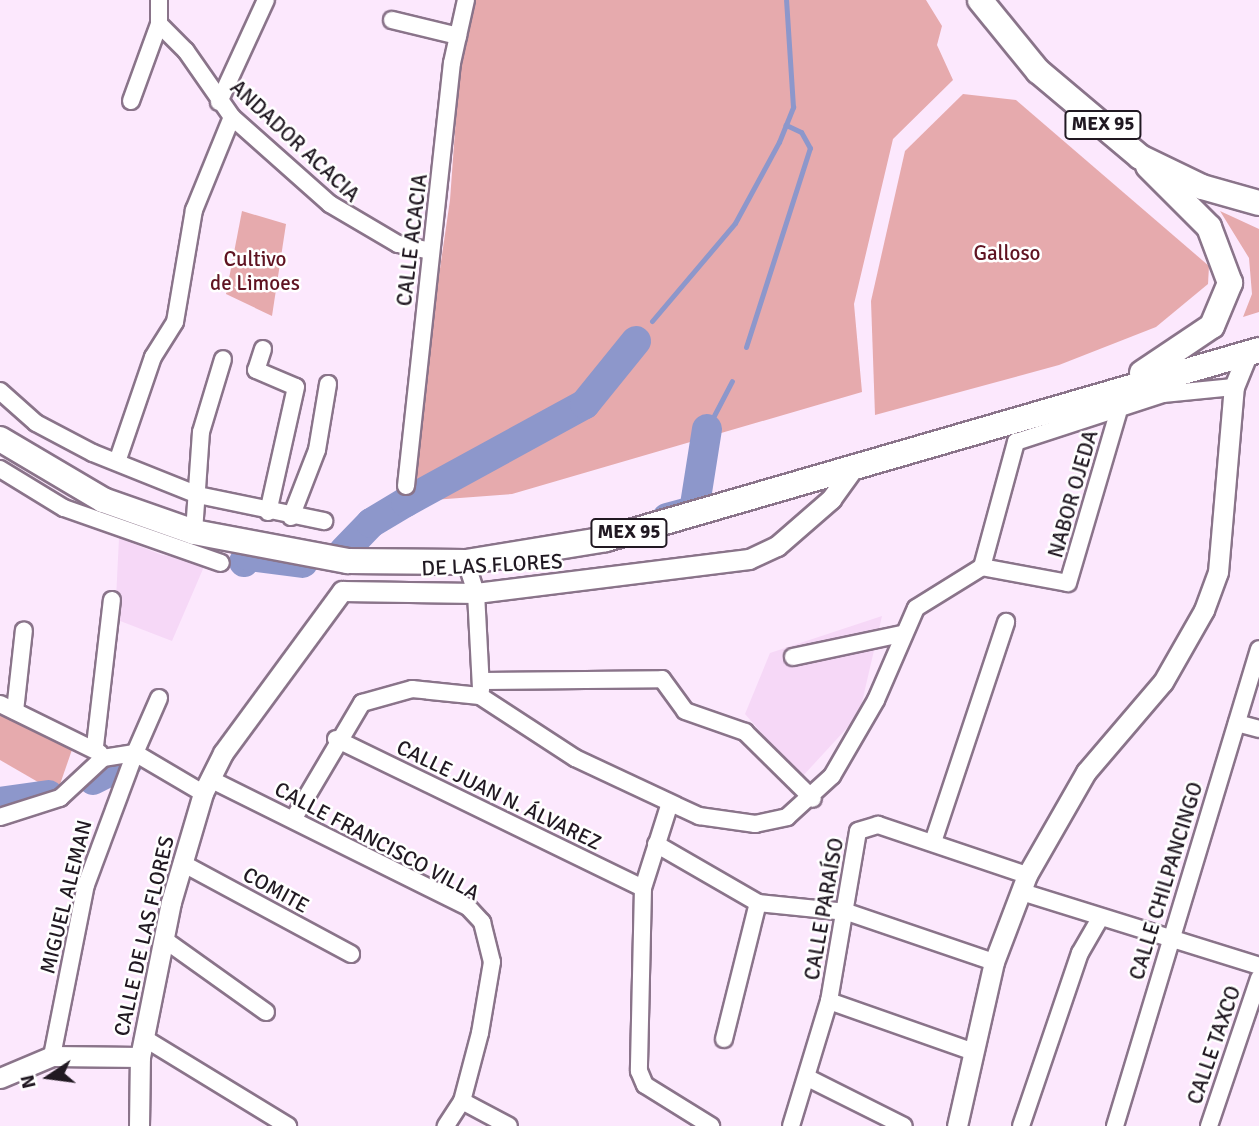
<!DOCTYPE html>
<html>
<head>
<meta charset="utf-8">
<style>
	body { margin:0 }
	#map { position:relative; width:1259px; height:1126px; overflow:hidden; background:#fce8fd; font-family:Signika,sans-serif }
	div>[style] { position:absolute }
	.built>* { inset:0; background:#f6d8f7 }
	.green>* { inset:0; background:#e6aaad }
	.stream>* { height:5px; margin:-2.5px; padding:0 2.5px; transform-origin:2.5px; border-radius:2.5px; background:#8d97cb }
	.river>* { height:30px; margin:-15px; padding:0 15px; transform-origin:15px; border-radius:15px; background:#8d97cb }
	.roads { filter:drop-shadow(2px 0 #8a748a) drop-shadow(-2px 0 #8a748a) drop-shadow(0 2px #8a748a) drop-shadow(0 -2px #8a748a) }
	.minor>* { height:16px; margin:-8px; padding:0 8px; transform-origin:8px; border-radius:8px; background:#fff }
	.tertiary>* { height:19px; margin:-9.5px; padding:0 9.5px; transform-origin:9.5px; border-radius:9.5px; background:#fff }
	.trunk>* { height:24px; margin:-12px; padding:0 12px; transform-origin:12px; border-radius:12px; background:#fff }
	span { translate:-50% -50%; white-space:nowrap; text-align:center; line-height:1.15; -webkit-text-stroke:5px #fff; paint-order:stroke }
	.shield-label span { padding:2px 5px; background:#fff; border:2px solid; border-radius:5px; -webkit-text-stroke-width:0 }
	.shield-label { font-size:19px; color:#211922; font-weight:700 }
	.street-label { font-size:21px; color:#211922 }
	.park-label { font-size:21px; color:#5f1321 }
	.north { position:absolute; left:14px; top:1042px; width:70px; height:70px; -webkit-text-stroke:5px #fff; paint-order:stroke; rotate:257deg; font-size:19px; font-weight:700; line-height:28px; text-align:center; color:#211922 }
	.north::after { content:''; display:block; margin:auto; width:24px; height:32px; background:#211922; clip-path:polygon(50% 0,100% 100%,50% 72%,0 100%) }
</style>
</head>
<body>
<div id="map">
	<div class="built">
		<div style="clip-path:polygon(119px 538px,162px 555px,206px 562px,172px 641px,115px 619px)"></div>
		<div style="clip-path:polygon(882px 616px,859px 715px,801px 778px,745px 714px,770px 653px)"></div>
	</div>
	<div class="green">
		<div style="clip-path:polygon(474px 0,926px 0,942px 26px,937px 45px,953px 80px,893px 139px,854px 304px,862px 392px,512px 494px,406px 502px,450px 200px,460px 62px)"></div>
		<div style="clip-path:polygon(963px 94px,1016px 100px,1209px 266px,1208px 284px,1156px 327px,1059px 365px,875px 415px,871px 301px,905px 151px)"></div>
		<div style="clip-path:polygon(242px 211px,286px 224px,272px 316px,226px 294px)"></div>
		<div style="clip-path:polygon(1220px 211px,1259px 229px,1259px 312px,1243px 317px,1252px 294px,1249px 258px)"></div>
		<div style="clip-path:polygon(0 708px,74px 744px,57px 793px,0 760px)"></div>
	</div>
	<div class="stream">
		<div style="left:652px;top:321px;width:128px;rotate:-49.7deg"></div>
		<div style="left:735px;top:223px;width:92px;rotate:-61.5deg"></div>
		<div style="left:779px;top:142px;width:38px;rotate:-68deg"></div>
		<div style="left:793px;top:107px;width:107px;rotate:-93.7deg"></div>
		<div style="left:746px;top:347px;width:209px;rotate:-72.2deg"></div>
		<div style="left:810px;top:148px;width:18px;rotate:-119deg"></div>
		<div style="left:801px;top:132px;width:17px;rotate:-155deg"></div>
		<div style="left:707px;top:429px;width:54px;rotate:-62.5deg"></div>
	</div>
	<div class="river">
		<div style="left:667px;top:518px;width:28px;rotate:-15deg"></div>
		<div style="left:694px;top:511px;width:83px;rotate:-81deg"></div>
		<div style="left:344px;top:551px;width:39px;rotate:-46deg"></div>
		<div style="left:371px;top:523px;width:41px;rotate:-31deg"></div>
		<div style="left:406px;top:502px;width:204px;rotate:-28.7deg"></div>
		<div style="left:585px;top:404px;width:81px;rotate:-51deg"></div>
		<div style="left:244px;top:562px;width:8px;rotate:-50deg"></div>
		<div style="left:249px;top:556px;width:54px;rotate:7.4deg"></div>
		<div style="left:93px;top:780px;width:39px;rotate:-27deg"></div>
		<div style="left:0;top:802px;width:49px;rotate:-8.1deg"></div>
	</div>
	<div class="roads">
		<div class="minor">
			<div style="left:392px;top:20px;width:68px;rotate:13.6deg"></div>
			<div style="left:159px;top:24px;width:38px;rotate:45deg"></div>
			<div style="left:186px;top:51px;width:80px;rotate:55.1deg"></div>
			<div style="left:232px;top:117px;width:131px;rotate:41.6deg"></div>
			<div style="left:330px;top:204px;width:79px;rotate:30.5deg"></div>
			<div style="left:398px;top:244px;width:33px;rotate:12deg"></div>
			<div style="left:131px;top:101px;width:82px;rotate:-70deg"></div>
			<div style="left:159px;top:24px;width:24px;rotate:-90deg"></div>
			<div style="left:219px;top:102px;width:112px;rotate:-65.3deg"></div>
			<div style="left:263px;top:349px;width:22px;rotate:108deg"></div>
			<div style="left:256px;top:370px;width:43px;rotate:23deg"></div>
			<div style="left:296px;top:387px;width:128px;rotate:102.6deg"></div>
			<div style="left:0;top:391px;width:48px;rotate:41.6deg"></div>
			<div style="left:36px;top:423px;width:64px;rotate:27.8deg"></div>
			<div style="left:93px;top:453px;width:113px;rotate:21.8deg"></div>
			<div style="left:198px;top:495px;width:129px;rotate:11.7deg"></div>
			<div style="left:117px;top:462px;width:111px;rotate:-71.1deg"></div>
			<div style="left:153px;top:357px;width:41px;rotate:-57.8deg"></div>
			<div style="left:175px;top:322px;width:114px;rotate:-80.4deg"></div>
			<div style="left:194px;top:210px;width:100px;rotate:-67.8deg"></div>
			<div style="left:0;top:469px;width:75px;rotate:31.4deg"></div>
			<div style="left:64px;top:508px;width:166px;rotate:19.3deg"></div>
			<div style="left:406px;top:486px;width:425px;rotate:-83.8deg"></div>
			<div style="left:452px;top:63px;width:65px;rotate:-77.5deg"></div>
			<div style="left:291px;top:517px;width:72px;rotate:-68.8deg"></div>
			<div style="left:317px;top:450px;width:67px;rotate:-80.5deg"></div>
			<div style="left:194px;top:532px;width:100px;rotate:-86deg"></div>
			<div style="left:201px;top:432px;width:76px;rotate:-73.2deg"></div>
			<div style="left:466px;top:562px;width:33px;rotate:72deg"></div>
			<div style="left:476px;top:593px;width:97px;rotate:87deg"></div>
			<div style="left:982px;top:567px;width:87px;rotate:10.5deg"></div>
			<div style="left:1068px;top:583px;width:177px;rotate:-73.6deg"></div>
			<div style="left:793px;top:657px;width:110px;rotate:-12deg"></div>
			<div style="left:483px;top:681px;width:179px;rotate:-0.6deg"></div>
			<div style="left:662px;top:679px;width:39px;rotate:54deg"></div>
			<div style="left:685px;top:711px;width:64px;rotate:19.3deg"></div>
			<div style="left:745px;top:732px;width:95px;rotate:44.6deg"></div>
			<div style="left:0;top:704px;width:111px;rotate:26.1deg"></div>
			<div style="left:15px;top:711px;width:81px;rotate:-83.7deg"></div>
			<div style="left:1237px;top:723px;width:23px;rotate:15deg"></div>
			<div style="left:336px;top:739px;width:341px;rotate:25.9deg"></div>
			<div style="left:95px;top:746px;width:147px;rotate:-83.4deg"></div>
			<div style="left:210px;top:779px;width:288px;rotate:26.4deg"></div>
			<div style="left:468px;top:907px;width:21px;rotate:47deg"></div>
			<div style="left:482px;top:922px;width:41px;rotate:76deg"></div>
			<div style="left:492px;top:962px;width:72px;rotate:99.6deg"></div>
			<div style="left:480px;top:1033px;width:70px;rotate:104.8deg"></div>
			<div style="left:462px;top:1101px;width:30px;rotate:123deg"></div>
			<div style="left:669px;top:806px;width:86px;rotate:107.6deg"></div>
			<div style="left:643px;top:888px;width:183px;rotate:91.3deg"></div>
			<div style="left:639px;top:1071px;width:15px;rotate:67deg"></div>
			<div style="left:645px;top:1085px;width:78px;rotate:31.8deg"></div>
			<div style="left:0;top:817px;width:63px;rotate:-17.6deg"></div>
			<div style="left:60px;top:798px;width:59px;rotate:-42.9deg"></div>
			<div style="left:103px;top:758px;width:32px;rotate:-9deg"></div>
			<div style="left:135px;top:753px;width:60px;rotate:-66.4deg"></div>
			<div style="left:294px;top:818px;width:134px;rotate:-59.4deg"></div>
			<div style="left:362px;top:703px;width:52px;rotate:-15.6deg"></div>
			<div style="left:412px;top:689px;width:68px;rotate:5.9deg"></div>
			<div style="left:480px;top:696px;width:113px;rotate:33.1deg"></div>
			<div style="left:575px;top:758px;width:137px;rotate:25.1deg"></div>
			<div style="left:699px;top:816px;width:57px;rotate:8.1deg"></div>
			<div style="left:755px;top:824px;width:33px;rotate:-12deg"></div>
			<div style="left:787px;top:817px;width:61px;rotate:-42.3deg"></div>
			<div style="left:832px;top:776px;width:88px;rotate:-59.9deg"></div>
			<div style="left:876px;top:700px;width:100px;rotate:-66.5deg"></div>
			<div style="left:916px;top:608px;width:78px;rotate:-31.8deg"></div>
			<div style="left:982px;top:567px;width:130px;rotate:-74.8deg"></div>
			<div style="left:1016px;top:442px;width:155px;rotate:-18.1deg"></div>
			<div style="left:1163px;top:394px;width:71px;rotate:-5.6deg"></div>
			<div style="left:933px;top:842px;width:232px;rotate:-71.6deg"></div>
			<div style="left:656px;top:844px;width:118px;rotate:30deg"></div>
			<div style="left:758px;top:903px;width:89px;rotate:5.8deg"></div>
			<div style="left:847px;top:912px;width:155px;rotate:18.8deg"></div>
			<div style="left:182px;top:863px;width:192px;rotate:28.3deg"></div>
			<div style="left:1022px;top:892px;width:248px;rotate:17.3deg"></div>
			<div style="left:165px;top:940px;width:124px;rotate:35.5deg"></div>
			<div style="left:829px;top:1001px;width:154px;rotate:19.4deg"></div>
			<div style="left:144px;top:1038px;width:169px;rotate:31.4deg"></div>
			<div style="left:724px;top:1039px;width:140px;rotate:-76deg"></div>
			<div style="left:52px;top:1056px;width:174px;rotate:-78.8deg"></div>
			<div style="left:86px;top:885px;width:141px;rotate:-69.6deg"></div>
			<div style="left:135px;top:753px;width:79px;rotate:30.5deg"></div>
			<div style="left:808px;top:1078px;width:107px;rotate:26.6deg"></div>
			<div style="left:462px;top:1101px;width:53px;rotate:28deg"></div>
			<div style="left:791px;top:1126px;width:131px;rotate:-73.1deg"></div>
			<div style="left:829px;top:1001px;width:172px;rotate:-80.3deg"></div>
			<div style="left:858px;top:831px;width:21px;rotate:-17deg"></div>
			<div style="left:878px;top:825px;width:157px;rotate:18.6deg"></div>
			<div style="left:1021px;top:1126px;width:183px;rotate:-71.2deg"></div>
			<div style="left:1080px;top:953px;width:39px;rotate:-60deg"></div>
			<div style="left:1115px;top:1126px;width:498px;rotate:-73.2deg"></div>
			<div style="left:1209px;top:1126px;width:156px;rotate:-71.3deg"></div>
		</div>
		<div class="tertiary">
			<div style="left:0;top:1078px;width:56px;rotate:-22.9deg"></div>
			<div style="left:52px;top:1056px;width:88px;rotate:0.7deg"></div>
			<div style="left:139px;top:1126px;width:69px;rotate:-89.2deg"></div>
			<div style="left:140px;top:1057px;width:158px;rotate:-78.7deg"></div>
			<div style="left:171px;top:902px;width:114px;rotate:-73.6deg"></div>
			<div style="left:203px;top:793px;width:45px;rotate:-63.4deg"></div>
			<div style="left:223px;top:753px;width:201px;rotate:-53.7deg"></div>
			<div style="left:342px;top:591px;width:134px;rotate:0.9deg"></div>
			<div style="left:476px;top:593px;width:275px;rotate:-7.1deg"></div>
			<div style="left:749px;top:559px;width:31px;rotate:-25deg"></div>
			<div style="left:777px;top:546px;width:72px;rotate:-41deg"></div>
			<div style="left:831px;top:499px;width:44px;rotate:-54.2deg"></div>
			<div style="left:957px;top:1126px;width:168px;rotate:-77.3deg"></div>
			<div style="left:994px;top:962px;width:93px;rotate:-69.2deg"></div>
			<div style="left:1027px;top:875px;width:119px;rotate:-60.2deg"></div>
			<div style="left:1086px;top:772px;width:118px;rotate:-49.5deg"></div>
			<div style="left:1163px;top:682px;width:83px;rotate:-60.3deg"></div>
			<div style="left:1204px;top:610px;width:40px;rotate:-69.8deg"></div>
			<div style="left:1218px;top:572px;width:186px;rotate:-85.1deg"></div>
			<div style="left:1234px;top:387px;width:37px;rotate:-68deg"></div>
		</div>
		<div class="trunk">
			<div style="left:980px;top:0;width:92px;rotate:50.8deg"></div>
			<div style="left:1038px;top:71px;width:133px;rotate:40.1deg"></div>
			<div style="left:1140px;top:157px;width:69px;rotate:25.8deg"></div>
			<div style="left:1202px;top:187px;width:59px;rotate:15.7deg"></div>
			<div style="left:1142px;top:373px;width:84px;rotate:-33.9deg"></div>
			<div style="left:1212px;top:326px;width:47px;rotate:-67.3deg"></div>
			<div style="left:1230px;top:283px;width:60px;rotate:-110.6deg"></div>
			<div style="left:1209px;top:227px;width:86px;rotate:-135deg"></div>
			<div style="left:0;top:439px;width:120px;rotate:30.6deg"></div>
			<div style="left:103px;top:500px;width:96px;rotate:19.4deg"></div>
			<div style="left:194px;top:532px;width:157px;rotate:10.7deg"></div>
			<div style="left:348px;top:561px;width:118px;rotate:0.5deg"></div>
			<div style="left:466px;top:562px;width:142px;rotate:-9.3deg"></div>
			<div style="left:606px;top:539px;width:680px;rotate:-16.14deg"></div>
		</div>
	</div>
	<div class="shield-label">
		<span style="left:1103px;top:125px">MEX 95</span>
		<span style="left:629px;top:533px">MEX 95</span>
	</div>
	<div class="street-label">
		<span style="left:295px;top:141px;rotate:43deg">ANDADOR ACACIA</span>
		<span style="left:412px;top:240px;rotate:-83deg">CALLE ACACIA</span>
		<span style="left:1073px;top:494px;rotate:-74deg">NABOR OJEDA</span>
		<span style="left:492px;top:565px;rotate:-3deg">DE LAS FLORES</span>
		<span style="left:499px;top:795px;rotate:26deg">CALLE JUAN N. ÁLVAREZ</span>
		<span style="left:377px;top:841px;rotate:28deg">CALLE FRANCISCO VILLA</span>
		<span style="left:1166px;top:881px;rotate:-73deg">CALLE CHILPANCINGO</span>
		<span style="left:276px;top:890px;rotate:29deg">COMITE</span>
		<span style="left:66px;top:897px;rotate:-76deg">MIGUEL ALEMAN</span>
		<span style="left:824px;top:909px;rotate:-80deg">CALLE PARAÍSO</span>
		<span style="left:144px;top:936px;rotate:-77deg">CALLE DE LAS FLORES</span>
		<span style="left:1214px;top:1045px;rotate:-71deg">CALLE TAXCO</span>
	</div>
	<div class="park-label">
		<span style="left:1007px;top:253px">Galloso</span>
		<span style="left:255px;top:271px">Cultivo<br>de Limoes</span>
	</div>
	<div class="north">N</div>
</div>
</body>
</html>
